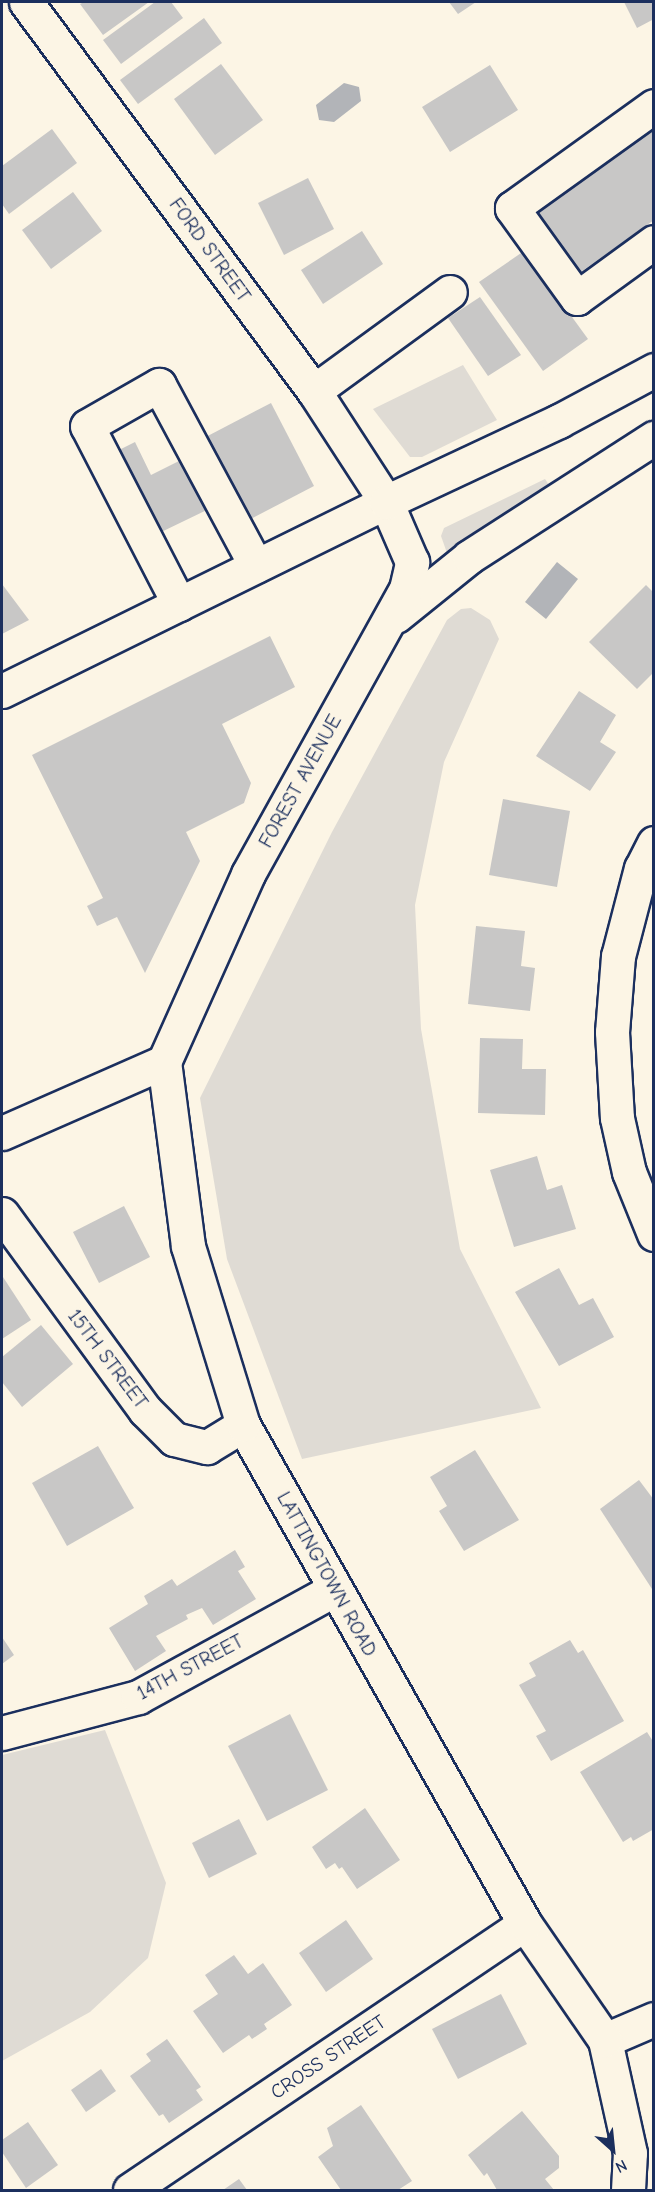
<!DOCTYPE html>
<html>
<head>
<meta charset="utf-8">
<style>
	body { margin:0 }
	#map { position:relative; width:655px; height:2192px; overflow:hidden; background:#fcf5e5; font-family:"Comic Neue",sans-serif }
	div>[style] { position:absolute }
	.green>* { inset:0; background:#dfdbd4 }
	.water>* { inset:0; background:#b2b4b8 }
	.building>* { inset:0; background:#c8c7c6 }
	.roads { filter:drop-shadow(2px 0 #1b2f5e) drop-shadow(-2px 0 #1b2f5e) drop-shadow(0 2px #1b2f5e) drop-shadow(0 -2px #1b2f5e) }
	.minor>* { height:33px; margin:-16.5px; padding:0 16.5px; transform-origin:16.5px; border-radius:16.5px; background:#fcf5e5 }
	.major>* { height:33px; margin:-16.5px; padding:0 16.5px; transform-origin:16.5px; border-radius:16.5px; background:#fcf5e5 }
	span { translate:-50% -50%; white-space:nowrap; text-align:center; line-height:1.15; -webkit-text-stroke:4.5px #fcf5e5; paint-order:stroke }
	.street-label { font-size:20px; color:#1b2f5e }
	.frame { position:absolute; inset:0; border:3px solid #1b2f5e; pointer-events:none }
	.north { position:absolute; left:583px; top:2120px; width:60px; height:60px; -webkit-text-stroke:4px #fcf5e5; paint-order:stroke; rotate:153deg; font-size:16px; font-weight:700; line-height:24px; text-align:center; color:#1b2f5e }
	.north::after { content:''; display:block; margin:auto; width:21px; height:27px; background:#1b2f5e; clip-path:polygon(50% 0,100% 100%,50% 72%,0 100%) }
</style>
</head>
<body>
<div id="map">
	<div class="green">
		<div style="clip-path:polygon(463px 365px,497px 420px,422px 457px,410px 457px,373px 409px)"></div>
		<div style="clip-path:polygon(545px 479px,549px 485px,457px 554px,447px 553px,441px 536px,444px 528px)"></div>
		<div style="clip-path:polygon(471px 608px,490px 620px,499px 639px,444px 762px,415px 905px,421px 1029px,460px 1249px,541px 1408px,302px 1459px,227px 1259px,200px 1098px,332px 832px,447px 620px,461px 609px)"></div>
		<div style="clip-path:polygon(105px 1730px,166px 1883px,148px 1958px,90px 2012px,2px 2061px,2px 1755px)"></div>
	</div>
	<div class="water">
		<div style="clip-path:polygon(344px 83px,359px 87px,361px 101px,334px 122px,319px 120px,316px 105px)"></div>
		<div style="clip-path:polygon(557px 562px,578px 579px,546px 619px,525px 602px)"></div>
	</div>
	<div class="building">
		<div style="clip-path:polygon(84px 2px,149px 2px,103px 35px,80px 4px)"></div>
		<div style="clip-path:polygon(155px 2px,171px 2px,183px 18px,121px 64px,103px 40px)"></div>
		<div style="clip-path:polygon(449px 2px,476px 2px,458px 14px)"></div>
		<div style="clip-path:polygon(624px 2px,654px 2px,654px 19px,637px 28px)"></div>
		<div style="clip-path:polygon(204px 18px,222px 43px,138px 104px,120px 80px)"></div>
		<div style="clip-path:polygon(221px 64px,263px 120px,215px 155px,174px 99px)"></div>
		<div style="clip-path:polygon(490px 65px,518px 110px,450px 152px,422px 107px)"></div>
		<div style="clip-path:polygon(654px 120px,654px 220px,578px 274px,531px 208px)"></div>
		<div style="clip-path:polygon(52px 129px,77px 163px,9px 214px,2px 204px,2px 166px)"></div>
		<div style="clip-path:polygon(308px 178px,334px 229px,284px 255px,258px 203px)"></div>
		<div style="clip-path:polygon(73px 192px,102px 231px,51px 269px,22px 230px)"></div>
		<div style="clip-path:polygon(362px 231px,383px 264px,323px 304px,301px 270px)"></div>
		<div style="clip-path:polygon(524px 251px,588px 339px,543px 371px,479px 282px)"></div>
		<div style="clip-path:polygon(480px 297px,521px 355px,488px 376px,448px 318px)"></div>
		<div style="clip-path:polygon(271px 403px,314px 486px,243px 523px,200px 440px)"></div>
		<div style="clip-path:polygon(135px 442px,151px 475px,189px 456px,213px 507px,153px 536px,113px 453px)"></div>
		<div style="clip-path:polygon(2px 584px,29px 620px,2px 634px)"></div>
		<div style="clip-path:polygon(646px 585px,654px 593px,654px 672px,637px 689px,589px 642px)"></div>
		<div style="clip-path:polygon(270px 636px,295px 687px,222px 724px,251px 783px,244px 803px,186px 832px,200px 861px,145px 973px,117px 917px,97px 926px,87px 906px,103px 898px,32px 755px)"></div>
		<div style="clip-path:polygon(579px 691px,616px 715px,600px 742px,616px 752px,590px 791px,536px 756px)"></div>
		<div style="clip-path:polygon(503px 799px,570px 811px,557px 887px,489px 875px)"></div>
		<div style="clip-path:polygon(476px 926px,525px 931px,521px 966px,535px 968px,530px 1011px,468px 1004px)"></div>
		<div style="clip-path:polygon(480px 1038px,523px 1039px,522px 1069px,546px 1069px,545px 1115px,478px 1113px)"></div>
		<div style="clip-path:polygon(537px 1156px,547px 1190px,562px 1185px,576px 1229px,514px 1247px,490px 1170px)"></div>
		<div style="clip-path:polygon(124px 1206px,150px 1257px,99px 1283px,73px 1232px)"></div>
		<div style="clip-path:polygon(559px 1268px,579px 1305px,593px 1298px,614px 1337px,559px 1366px,515px 1292px)"></div>
		<div style="clip-path:polygon(3px 1277px,31px 1320px,2px 1339px,2px 1278px)"></div>
		<div style="clip-path:polygon(41px 1325px,73px 1364px,22px 1407px,2px 1382px,2px 1357px)"></div>
		<div style="clip-path:polygon(98px 1446px,134px 1508px,67px 1546px,32px 1483px)"></div>
		<div style="clip-path:polygon(475px 1450px,519px 1520px,464px 1551px,439px 1511px,447px 1506px,430px 1477px)"></div>
		<div style="clip-path:polygon(639px 1480px,654px 1500px,652px 1589px,600px 1509px)"></div>
		<div style="clip-path:polygon(235px 1550px,245px 1567px,238px 1571px,256px 1599px,213px 1625px,202px 1608px,186px 1615px,188px 1619px,156px 1636px,166px 1651px,135px 1671px,109px 1628px,148px 1604px,144px 1596px,172px 1579px,177px 1586px)"></div>
		<div style="clip-path:polygon(2px 1637px,14px 1655px,2px 1664px)"></div>
		<div style="clip-path:polygon(570px 1640px,578px 1653px,583px 1650px,624px 1721px,551px 1761px,536px 1736px,546px 1731px,519px 1685px,536px 1676px,529px 1663px)"></div>
		<div style="clip-path:polygon(290px 1714px,328px 1790px,267px 1821px,228px 1746px)"></div>
		<div style="clip-path:polygon(647px 1732px,654px 1743px,654px 1829px,633px 1841px,631px 1837px,623px 1842px,580px 1772px)"></div>
		<div style="clip-path:polygon(365px 1808px,400px 1860px,357px 1889px,342px 1867px,339px 1869px,335px 1863px,326px 1869px,312px 1847px)"></div>
		<div style="clip-path:polygon(239px 1819px,257px 1854px,209px 1878px,192px 1843px)"></div>
		<div style="clip-path:polygon(346px 1920px,373px 1959px,326px 1992px,299px 1953px)"></div>
		<div style="clip-path:polygon(234px 1955px,248px 1974px,263px 1963px,292px 2005px,264px 2024px,267px 2029px,252px 2039px,249px 2035px,223px 2053px,193px 2011px,218px 1994px,205px 1975px)"></div>
		<div style="clip-path:polygon(501px 1994px,527px 2044px,458px 2079px,432px 2029px)"></div>
		<div style="clip-path:polygon(167px 2039px,201px 2087px,196px 2090px,203px 2100px,169px 2123px,163px 2114px,159px 2116px,130px 2076px,151px 2061px,146px 2054px)"></div>
		<div style="clip-path:polygon(101px 2069px,116px 2091px,86px 2112px,71px 2090px)"></div>
		<div style="clip-path:polygon(361px 2105px,412px 2181px,398px 2190px,341px 2190px,318px 2157px,333px 2146px,327px 2128px)"></div>
		<div style="clip-path:polygon(522px 2111px,559px 2156px,559px 2168px,545px 2179px,554px 2190px,497px 2190px,487px 2173px,484px 2176px,468px 2155px)"></div>
		<div style="clip-path:polygon(28px 2122px,58px 2165px,26px 2188px,2px 2152px,2px 2140px)"></div>
		<div style="clip-path:polygon(239px 2179px,247px 2190px,223px 2190px)"></div>
	</div>
	<div class="roads">
		<div class="minor">
			<div style="left:26px;top:2px;width:484px;rotate:53.5deg"></div>
			<div style="left:314px;top:391px;width:132px;rotate:57deg"></div>
			<div style="left:654px;top:106px;width:175px;rotate:144.3deg"></div>
			<div style="left:512px;top:208px;width:111px;rotate:54.2deg"></div>
			<div style="left:577px;top:298px;width:95px;rotate:-36deg"></div>
			<div style="left:314px;top:391px;width:168px;rotate:-36.1deg"></div>
			<div style="left:179px;top:604px;width:200px;rotate:-117.3deg"></div>
			<div style="left:87px;top:426px;width:83px;rotate:-29.7deg"></div>
			<div style="left:159px;top:385px;width:205px;rotate:61.8deg"></div>
			<div style="left:654px;top:843px;width:28px;rotate:117deg"></div>
			<div style="left:641px;top:868px;width:91px;rotate:104.6deg"></div>
			<div style="left:618px;top:956px;width:76px;rotate:94.5deg"></div>
			<div style="left:612px;top:1032px;width:86px;rotate:86.7deg"></div>
			<div style="left:617px;top:1118px;width:55px;rotate:77.5deg"></div>
			<div style="left:629px;top:1172px;width:67px;rotate:68deg"></div>
			<div style="left:2px;top:1133px;width:177px;rotate:-23.7deg"></div>
			<div style="left:2px;top:1214px;width:243px;rotate:53.9deg"></div>
			<div style="left:145px;top:1410px;width:41px;rotate:45deg"></div>
			<div style="left:174px;top:1439px;width:34px;rotate:14deg"></div>
			<div style="left:207px;top:1447px;width:42px;rotate:-31.4deg"></div>
			<div style="left:2px;top:1733px;width:141px;rotate:-14.8deg"></div>
			<div style="left:138px;top:1697px;width:225px;rotate:-28.7deg"></div>
			<div style="left:605px;top:2040px;width:53px;rotate:-23.2deg"></div>
			<div style="left:130px;top:2190px;width:476px;rotate:-34deg"></div>
		</div>
		<div class="major">
			<div style="left:396px;top:616px;width:94px;rotate:-38.9deg"></div>
			<div style="left:469px;top:557px;width:220px;rotate:-32.8deg"></div>
			<div style="left:2px;top:691px;width:428px;rotate:-26.2deg"></div>
			<div style="left:628px;top:2190px;width:37px;rotate:-87deg"></div>
			<div style="left:630px;top:2153px;width:116px;rotate:-102.5deg"></div>
			<div style="left:605px;top:2040px;width:141px;rotate:-124.6deg"></div>
			<div style="left:525px;top:1924px;width:573px;rotate:-119.47deg"></div>
			<div style="left:243px;top:1425px;width:187px;rotate:-107.1deg"></div>
			<div style="left:188px;top:1246px;width:186px;rotate:-97.4deg"></div>
			<div style="left:164px;top:1062px;width:206px;rotate:-65.9deg"></div>
			<div style="left:248px;top:874px;width:326px;rotate:-61deg"></div>
			<div style="left:406px;top:589px;width:28px;rotate:-77deg"></div>
			<div style="left:412px;top:562px;width:65px;rotate:-113.4deg"></div>
			<div style="left:386px;top:502px;width:191px;rotate:-25.1deg"></div>
			<div style="left:559px;top:421px;width:108px;rotate:-28.2deg"></div>
		</div>
	</div>
	<div class="street-label">
		<span style="left:210px;top:250px;rotate:54deg">FORD STREET</span>
		<span style="left:300px;top:781px;rotate:-61deg">FOREST AVENUE</span>
		<span style="left:108px;top:1359px;rotate:53deg">15TH STREET</span>
		<span style="left:327px;top:1574px;rotate:61deg">LATTINGTOWN ROAD</span>
		<span style="left:190px;top:1667px;rotate:-28deg">14TH STREET</span>
		<span style="left:328px;top:2057px;rotate:-34deg">CROSS STREET</span>
	</div>
	<div class="frame"></div>
	<div class="north">N</div>
</div>
</body>
</html>
